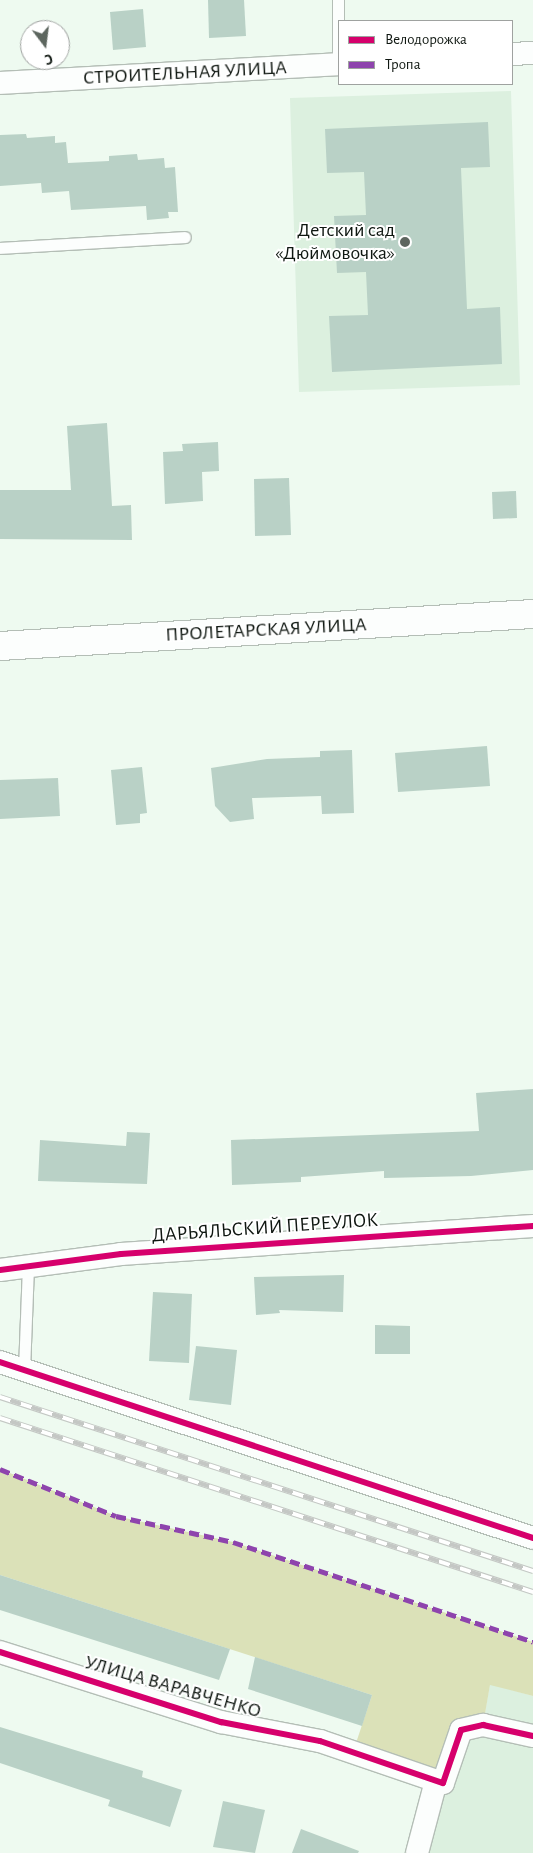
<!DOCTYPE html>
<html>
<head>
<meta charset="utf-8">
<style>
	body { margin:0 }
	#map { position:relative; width:533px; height:1853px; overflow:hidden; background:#eefaf0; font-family:"Alegreya Sans",sans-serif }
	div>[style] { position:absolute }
	.built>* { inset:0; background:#dcf0df }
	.green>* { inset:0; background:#dbe1b8 }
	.building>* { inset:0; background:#b9d1c6 }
	.roads { filter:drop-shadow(1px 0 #b4beb6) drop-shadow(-1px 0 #b4beb6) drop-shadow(0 1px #b4beb6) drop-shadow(0 -1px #b4beb6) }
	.lane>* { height:11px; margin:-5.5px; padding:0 5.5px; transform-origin:5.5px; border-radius:5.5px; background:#fcfefd }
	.street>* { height:22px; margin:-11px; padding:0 11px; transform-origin:11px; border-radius:11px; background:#fcfefd }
	.secondary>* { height:28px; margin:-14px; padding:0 14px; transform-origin:14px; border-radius:14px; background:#fcfefd }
	.rail>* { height:5.5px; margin-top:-2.75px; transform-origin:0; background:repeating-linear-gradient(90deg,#fff 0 11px,#c4c7c4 0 22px); box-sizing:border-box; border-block:1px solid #c4c7c4 }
	.quiet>* { height:5px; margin-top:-2.5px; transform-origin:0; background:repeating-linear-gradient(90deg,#8e44ad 0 10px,transparent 0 15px) }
	.cycleway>* { height:6px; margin:-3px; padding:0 3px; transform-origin:3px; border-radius:3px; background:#d6006c }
	.dots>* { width:14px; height:14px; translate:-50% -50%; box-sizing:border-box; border:2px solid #fff; border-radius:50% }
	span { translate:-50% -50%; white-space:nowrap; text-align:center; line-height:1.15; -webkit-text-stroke:4px #fff; paint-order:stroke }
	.street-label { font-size:20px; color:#0f1711 }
	.poi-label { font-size:20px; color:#0f1711 }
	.right { translate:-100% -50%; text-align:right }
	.legend { position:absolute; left:338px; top:20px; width:175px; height:65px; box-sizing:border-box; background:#fff; border:1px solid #9fa2a0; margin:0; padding:6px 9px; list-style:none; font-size:15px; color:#0f1711 }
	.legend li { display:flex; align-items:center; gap:10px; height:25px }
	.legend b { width:25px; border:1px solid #9fa2a0 }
	.north { position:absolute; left:20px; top:20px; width:50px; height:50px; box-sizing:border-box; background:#fff; border:1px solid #9fa2a0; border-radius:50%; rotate:165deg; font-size:14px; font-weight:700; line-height:20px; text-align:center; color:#0f1711 }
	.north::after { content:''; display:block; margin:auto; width:18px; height:22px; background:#5d665f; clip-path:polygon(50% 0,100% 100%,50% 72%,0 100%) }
</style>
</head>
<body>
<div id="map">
	<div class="built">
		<div style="clip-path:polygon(511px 91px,520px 385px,299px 392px,290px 98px)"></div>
		<div style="clip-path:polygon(490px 1684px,533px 1696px,533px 1853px,417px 1853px,461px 1730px,483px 1724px)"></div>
	</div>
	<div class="green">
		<div style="clip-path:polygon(0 1469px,116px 1516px,233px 1542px,533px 1642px,533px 1696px,490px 1685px,483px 1725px,461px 1730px,443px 1783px,353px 1752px,372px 1695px,0 1575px)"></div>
	</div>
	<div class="building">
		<div style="clip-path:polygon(208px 0,244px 0,246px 36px,209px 38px)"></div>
		<div style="clip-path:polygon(143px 9px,146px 47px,113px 50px,110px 12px)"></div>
		<div style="clip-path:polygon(488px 122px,490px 167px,461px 168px,467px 309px,500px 307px,502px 364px,332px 372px,329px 316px,368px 315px,366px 272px,337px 273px,334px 216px,366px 215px,364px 172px,327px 173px,325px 129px)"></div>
		<div style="clip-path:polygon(26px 134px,27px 138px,55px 136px,55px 143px,66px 142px,68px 163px,109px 161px,109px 156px,137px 154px,138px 160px,164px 158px,165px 168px,175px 167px,178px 212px,168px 212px,169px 218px,147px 220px,146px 206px,71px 210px,69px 191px,42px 193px,41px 183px,0 186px,0 135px)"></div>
		<div style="clip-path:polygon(107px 423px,112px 506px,131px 505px,132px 540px,0 539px,0 490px,71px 490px,67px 426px)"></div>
		<div style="clip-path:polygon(218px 442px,219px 471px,202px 472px,203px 501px,165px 504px,163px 452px,183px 451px,182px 444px)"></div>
		<div style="clip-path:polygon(289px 478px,291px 535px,255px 536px,254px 479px)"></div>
		<div style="clip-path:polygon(516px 491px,517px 518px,493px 519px,492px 492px)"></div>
		<div style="clip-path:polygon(487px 746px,490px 786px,398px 792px,395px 753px)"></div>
		<div style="clip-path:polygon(352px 750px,354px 813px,322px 814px,321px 796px,252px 798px,254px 819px,230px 822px,215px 806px,211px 768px,267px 759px,320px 757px,320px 751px)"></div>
		<div style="clip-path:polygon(142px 767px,147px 813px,140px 814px,140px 823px,116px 825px,111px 770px)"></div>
		<div style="clip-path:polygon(58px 778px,60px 816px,0 819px,0 780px)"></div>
		<div style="clip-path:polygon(533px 1089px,533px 1170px,471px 1176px,384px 1178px,384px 1171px,301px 1177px,301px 1182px,232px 1185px,231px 1140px,479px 1131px,476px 1093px)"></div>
		<div style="clip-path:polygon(127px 1132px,150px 1133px,147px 1184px,38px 1181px,40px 1140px,126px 1146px)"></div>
		<div style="clip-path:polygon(344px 1275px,343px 1312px,279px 1310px,280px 1313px,256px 1315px,254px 1277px)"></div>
		<div style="clip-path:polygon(153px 1292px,192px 1294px,189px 1363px,149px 1361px)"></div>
		<div style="clip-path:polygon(375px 1325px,410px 1326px,410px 1354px,375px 1354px)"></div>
		<div style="clip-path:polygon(196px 1346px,237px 1350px,231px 1405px,189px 1400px)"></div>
		<div style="clip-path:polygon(0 1575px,230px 1649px,219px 1680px,0 1610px)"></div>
		<div style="clip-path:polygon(255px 1657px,372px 1695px,362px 1726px,248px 1689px)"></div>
		<div style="clip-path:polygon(0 1727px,143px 1771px,142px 1777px,182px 1790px,170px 1827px,108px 1806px,110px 1800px,0 1763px)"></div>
		<div style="clip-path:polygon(223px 1801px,265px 1810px,255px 1853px,213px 1847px)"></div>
		<div style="clip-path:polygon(301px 1829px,359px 1851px,358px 1853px,292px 1853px)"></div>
	</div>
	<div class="roads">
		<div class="lane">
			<div style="left:338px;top:0;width:64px;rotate:90deg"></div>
			<div style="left:0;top:248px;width:185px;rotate:-3.4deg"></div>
			<div style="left:24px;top:1370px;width:104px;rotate:-87.8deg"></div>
		</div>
		<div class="street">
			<div style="left:512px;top:54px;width:21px;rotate:-3deg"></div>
			<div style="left:0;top:83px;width:340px;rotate:-3.2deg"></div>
			<div style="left:0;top:1270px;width:122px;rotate:-7.5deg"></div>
			<div style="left:121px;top:1254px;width:413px;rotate:-3.9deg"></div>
			<div style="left:0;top:1362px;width:561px;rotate:18.27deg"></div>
			<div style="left:0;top:1652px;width:232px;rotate:17.6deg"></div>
			<div style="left:221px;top:1722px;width:101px;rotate:10.9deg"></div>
			<div style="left:320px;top:1741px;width:130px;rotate:18.9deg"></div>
			<div style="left:443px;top:1783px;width:56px;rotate:-71.2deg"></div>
			<div style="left:461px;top:1730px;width:23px;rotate:-13deg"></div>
			<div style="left:483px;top:1725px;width:51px;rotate:12.4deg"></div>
			<div style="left:417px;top:1853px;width:74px;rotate:-75.2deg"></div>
		</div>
		<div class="secondary">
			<div style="left:0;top:646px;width:534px;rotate:-3.44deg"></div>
		</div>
	</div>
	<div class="rail">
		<div style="left:0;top:1397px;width:561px;rotate:18.08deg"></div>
		<div style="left:0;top:1418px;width:561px;rotate:18.08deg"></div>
	</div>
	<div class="quiet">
		<div style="left:0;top:1469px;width:125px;rotate:22.1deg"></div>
		<div style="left:116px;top:1516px;width:120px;rotate:12.5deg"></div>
		<div style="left:233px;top:1542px;width:316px;rotate:18.4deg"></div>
	</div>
	<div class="cycleway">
		<div style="left:0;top:1270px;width:122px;rotate:-7.5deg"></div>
		<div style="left:121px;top:1254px;width:413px;rotate:-3.9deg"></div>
		<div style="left:0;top:1362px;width:561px;rotate:18.27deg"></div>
		<div style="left:0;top:1652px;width:232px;rotate:17.6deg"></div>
		<div style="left:221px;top:1722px;width:101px;rotate:10.9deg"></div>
		<div style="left:320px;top:1741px;width:130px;rotate:18.9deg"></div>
		<div style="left:443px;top:1783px;width:56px;rotate:-71.2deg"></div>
		<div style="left:461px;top:1730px;width:23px;rotate:-13deg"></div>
		<div style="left:483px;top:1725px;width:51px;rotate:12.4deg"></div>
	</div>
	<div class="dots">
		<div style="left:405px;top:242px;background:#5d665f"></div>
	</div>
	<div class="street-label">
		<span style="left:185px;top:73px;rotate:-3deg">СТРОИТЕЛЬНАЯ УЛИЦА</span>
		<span style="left:266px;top:630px;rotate:-3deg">ПРОЛЕТАРСКАЯ УЛИЦА</span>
		<span style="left:265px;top:1228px;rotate:-4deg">ДАРЬЯЛЬСКИЙ ПЕРЕУЛОК</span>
		<span style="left:173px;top:1687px;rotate:16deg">УЛИЦА ВАРАВЧЕНКО</span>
	</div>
	<div class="poi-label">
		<span class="right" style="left:395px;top:242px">Детский сад<br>«Дюймовочка»</span>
	</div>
	<ul class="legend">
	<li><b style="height:6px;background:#d6006c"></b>Велодорожка</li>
	<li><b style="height:6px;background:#8e44ad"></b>Тропа</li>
	</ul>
	<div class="north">С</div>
</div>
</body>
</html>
